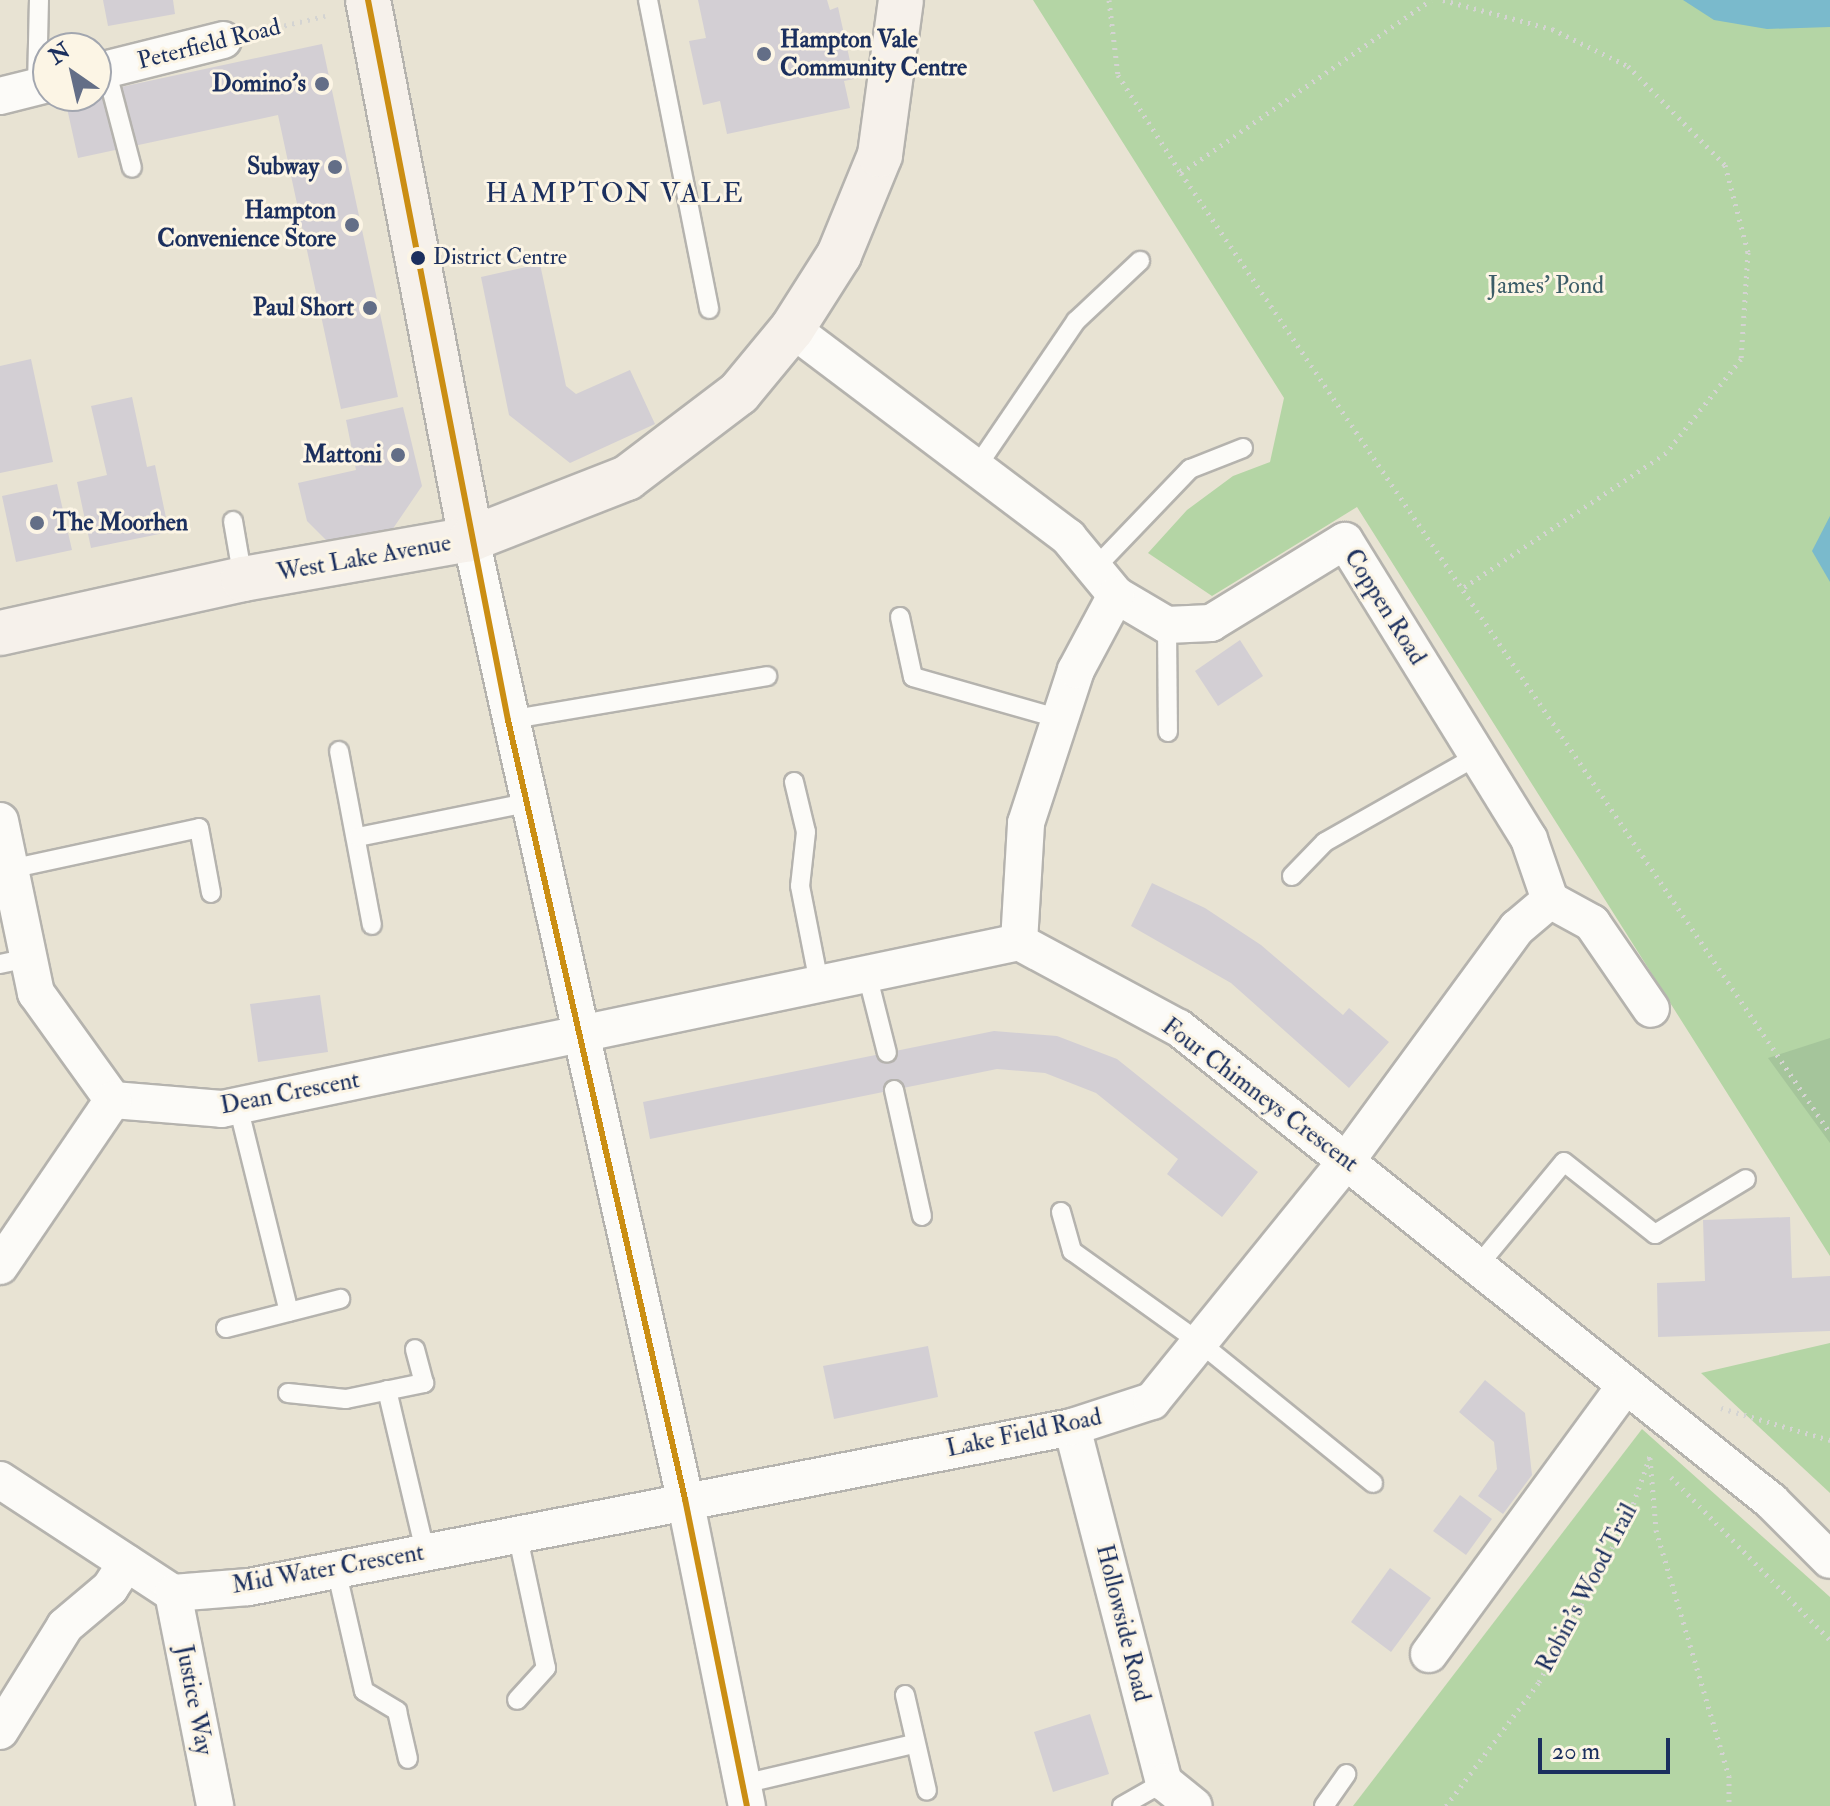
<!DOCTYPE html>
<html>
<head>
<meta charset="utf-8">
<style>
	body { margin:0 }
	#map { position:relative; width:1830px; height:1806px; overflow:hidden; background:#e8e3d3; font-family:"IM FELL Double Pica",serif }
	div>[style] { position:absolute }
	.green>* { inset:0; background:#b4d5a5 }
	.forest>* { inset:0; background:#a5c59b }
	.water>* { inset:0; background:#7abacc }
	.building>* { inset:0; background:#d3cfd4 }
	.path>* { height:5px; margin-top:-2.5px; transform-origin:0; background:repeating-linear-gradient(90deg,#d4d4d2 0 2px,transparent 0 8px) }
	.roads { filter:drop-shadow(2px 0 #b5b3ae) drop-shadow(-2px 0 #b5b3ae) drop-shadow(0 2px #b5b3ae) drop-shadow(0 -2px #b5b3ae) }
	.lane>* { height:18px; margin:-9px; padding:0 9px; transform-origin:9px; border-radius:9px; background:#fcfbf8 }
	.street>* { height:36px; margin:-18px; padding:0 18px; transform-origin:18px; border-radius:18px; background:#fcfbf8 }
	.secondary>* { height:44px; margin:-22px; padding:0 22px; transform-origin:22px; border-radius:22px; background:#f6f1eb }
	.bus-1>* { height:6px; margin:-3px; padding:0 3px; transform-origin:3px; border-radius:3px; background:#cb8e13 }
	.dots>* { width:22px; height:22px; translate:-50% -50%; box-sizing:border-box; border:4px solid #fcf5e5; border-radius:50% }
	span { translate:-50% -50%; white-space:nowrap; text-align:center; line-height:1.15; -webkit-text-stroke:6px #fcf5e5; paint-order:stroke }
	.bus-label { font-size:22px; color:#1b2f5e }
	.left { translate:0 -50%; text-align:left }
	.poi-label { font-size:24px; color:#1b2f5e; font-weight:700 }
	.right { translate:-100% -50%; text-align:right }
	.street-label { font-size:24px; color:#1b2f5e }
	.park-label { font-size:24px; color:#3c5d68 }
	.quarter-label { font-size:28px; color:#1b2f5e; letter-spacing:2px }
	.north { position:absolute; left:32px; top:32px; width:80px; height:80px; box-sizing:border-box; background:#fcf5e5; border:2px solid #a2a6af; border-radius:50%; rotate:326deg; font-size:22px; font-weight:700; line-height:32px; text-align:center; color:#1b2f5e }
	.north::after { content:''; display:block; margin:auto; width:28px; height:36px; background:#636e87; clip-path:polygon(50% 0,100% 100%,50% 72%,0 100%) }
	.scale { position:absolute; left:1538px; top:1738px; width:132px; height:36px; box-sizing:border-box; border:4px solid #1b2f5e; border-top:0; padding-left:10px; font-size:24px; line-height:28px; white-space:nowrap; color:#1b2f5e; -webkit-text-stroke:6px #fcf5e5; paint-order:stroke }
</style>
</head>
<body>
<div id="map">
	<div class="green">
		<div style="clip-path:polygon(1033px 0,1830px 0,1830px 1256px,1357px 507px,1212px 596px,1148px 553px,1187px 510px,1233px 476px,1270px 462px,1284px 398px)"></div>
		<div style="clip-path:polygon(1830px 1343px,1830px 1493px,1701px 1373px)"></div>
		<div style="clip-path:polygon(1642px 1429px,1830px 1597px,1830px 1806px,1353px 1806px)"></div>
	</div>
	<div class="forest">
		<div style="clip-path:polygon(1830px 1038px,1830px 1143px,1768px 1058px)"></div>
	</div>
	<div class="water">
		<div style="clip-path:polygon(1683px 0,1830px 0,1830px 27px,1767px 29px,1714px 20px)"></div>
		<div style="clip-path:polygon(1830px 516px,1830px 582px,1812px 551px)"></div>
	</div>
	<div class="building">
		<div style="clip-path:polygon(103px 0,173px 0,175px 14px,108px 26px)"></div>
		<div style="clip-path:polygon(698px 0,827px 0,830px 10px,838px 7px,854px 79px,844px 81px,850px 108px,727px 134px,720px 101px,703px 105px,689px 41px,706px 38px)"></div>
		<div style="clip-path:polygon(322px 44px,398px 397px,341px 409px,278px 115px,78px 158px,65px 99px)"></div>
		<div style="clip-path:polygon(540px 264px,566px 386px,576px 394px,630px 370px,655px 424px,570px 463px,509px 415px,481px 277px)"></div>
		<div style="clip-path:polygon(31px 359px,53px 462px,0 473px,0 366px)"></div>
		<div style="clip-path:polygon(132px 397px,147px 467px,155px 465px,169px 532px,91px 548px,77px 482px,107px 475px,91px 406px)"></div>
		<div style="clip-path:polygon(403px 407px,422px 486px,392px 530px,329px 543px,307px 521px,298px 483px,356px 470px,346px 420px)"></div>
		<div style="clip-path:polygon(57px 484px,72px 550px,16px 562px,2px 496px)"></div>
		<div style="clip-path:polygon(1240px 640px,1263px 676px,1218px 706px,1195px 671px)"></div>
		<div style="clip-path:polygon(1152px 883px,1205px 908px,1261px 945px,1343px 1015px,1349px 1008px,1389px 1042px,1349px 1088px,1231px 983px,1131px 926px)"></div>
		<div style="clip-path:polygon(320px 995px,328px 1052px,258px 1062px,250px 1004px)"></div>
		<div style="clip-path:polygon(994px 1031px,1057px 1036px,1117px 1059px,1258px 1172px,1222px 1217px,1167px 1174px,1178px 1159px,1096px 1093px,1045px 1073px,997px 1069px,650px 1139px,643px 1102px)"></div>
		<div style="clip-path:polygon(1790px 1217px,1792px 1278px,1830px 1276px,1830px 1331px,1658px 1337px,1657px 1283px,1705px 1281px,1703px 1220px)"></div>
		<div style="clip-path:polygon(928px 1346px,938px 1397px,834px 1419px,823px 1366px)"></div>
		<div style="clip-path:polygon(1485px 1380px,1525px 1413px,1532px 1475px,1503px 1514px,1478px 1496px,1497px 1469px,1494px 1442px,1459px 1412px)"></div>
		<div style="clip-path:polygon(1460px 1495px,1492px 1519px,1466px 1555px,1433px 1531px)"></div>
		<div style="clip-path:polygon(1390px 1568px,1431px 1598px,1391px 1652px,1351px 1622px)"></div>
		<div style="clip-path:polygon(1090px 1714px,1109px 1774px,1053px 1792px,1034px 1732px)"></div>
	</div>
	<div class="path">
		<div style="left:1109px;top:0;width:76px;rotate:83.2deg"></div>
		<div style="left:1118px;top:75px;width:117px;rotate:57.3deg"></div>
		<div style="left:1181px;top:173px;width:1159px;rotate:55.94deg"></div>
		<div style="left:1443px;top:0;width:113px;rotate:14.9deg"></div>
		<div style="left:1552px;top:29px;width:85px;rotate:26deg"></div>
		<div style="left:1628px;top:66px;width:139px;rotate:45.6deg"></div>
		<div style="left:1725px;top:165px;width:90px;rotate:75.2deg"></div>
		<div style="left:1748px;top:252px;width:107px;rotate:93.7deg"></div>
		<div style="left:1741px;top:359px;width:120px;rotate:128.6deg"></div>
		<div style="left:1666px;top:453px;width:246px;rotate:146.4deg"></div>
		<div style="left:261px;top:31px;width:66px;rotate:-13.2deg"></div>
		<div style="left:1181px;top:173px;width:304px;rotate:-34.7deg"></div>
		<div style="left:1721px;top:1408px;width:114px;rotate:16.4deg"></div>
		<div style="left:1650px;top:1458px;width:72px;rotate:85.2deg"></div>
		<div style="left:1656px;top:1530px;width:257px;rotate:73.5deg"></div>
		<div style="left:1729px;top:1776px;width:30px;rotate:90deg"></div>
		<div style="left:1671px;top:1477px;width:228px;rotate:45.7deg"></div>
		<div style="left:1446px;top:1806px;width:155px;rotate:-53.1deg"></div>
		<div style="left:1539px;top:1682px;width:186px;rotate:-61.4deg"></div>
		<div style="left:1628px;top:1519px;width:67px;rotate:-70.8deg"></div>
	</div>
	<div class="roads">
		<div class="lane">
			<div style="left:648px;top:0;width:315px;rotate:78.8deg"></div>
			<div style="left:106px;top:69px;width:102px;rotate:75.3deg"></div>
			<div style="left:37px;top:87px;width:87px;rotate:-88.7deg"></div>
			<div style="left:976px;top:468px;width:178px;rotate:-55.8deg"></div>
			<div style="left:1076px;top:321px;width:88px;rotate:-43.2deg"></div>
			<div style="left:233px;top:521px;width:59px;rotate:80.2deg"></div>
			<div style="left:1094px;top:569px;width:139px;rotate:-46.2deg"></div>
			<div style="left:1190px;top:469px;width:57px;rotate:-21.6deg"></div>
			<div style="left:900px;top:617px;width:61px;rotate:77.8deg"></div>
			<div style="left:913px;top:677px;width:153px;rotate:15.9deg"></div>
			<div style="left:1167px;top:625px;width:107px;rotate:89.5deg"></div>
			<div style="left:508px;top:720px;width:263px;rotate:-9.6deg"></div>
			<div style="left:339px;top:751px;width:177px;rotate:79.3deg"></div>
			<div style="left:794px;top:782px;width:51px;rotate:76.5deg"></div>
			<div style="left:806px;top:832px;width:54px;rotate:96.3deg"></div>
			<div style="left:800px;top:886px;width:99px;rotate:78.9deg"></div>
			<div style="left:358px;top:837px;width:171px;rotate:-11.4deg"></div>
			<div style="left:10px;top:869px;width:193px;rotate:-12.2deg"></div>
			<div style="left:199px;top:828px;width:66px;rotate:79.5deg"></div>
			<div style="left:1292px;top:876px;width:47px;rotate:-45.9deg"></div>
			<div style="left:1325px;top:842px;width:175px;rotate:-29.5deg"></div>
			<div style="left:0;top:964px;width:30px;rotate:-12deg"></div>
			<div style="left:867px;top:974px;width:81px;rotate:75.8deg"></div>
			<div style="left:894px;top:1090px;width:129px;rotate:77.5deg"></div>
			<div style="left:238px;top:1106px;width:212px;rotate:76.1deg"></div>
			<div style="left:1061px;top:1212px;width:41px;rotate:74.2deg"></div>
			<div style="left:1072px;top:1251px;width:156px;rotate:35.6deg"></div>
			<div style="left:1199px;top:1342px;width:224px;rotate:39deg"></div>
			<div style="left:1477px;top:1267px;width:136px;rotate:-50.4deg"></div>
			<div style="left:1564px;top:1162px;width:116px;rotate:38.4deg"></div>
			<div style="left:1655px;top:1234px;width:106px;rotate:-31.1deg"></div>
			<div style="left:226px;top:1328px;width:118px;rotate:-14.3deg"></div>
			<div style="left:387px;top:1390px;width:165px;rotate:76.7deg"></div>
			<div style="left:288px;top:1393px;width:58px;rotate:5.9deg"></div>
			<div style="left:346px;top:1399px;width:80px;rotate:-11.6deg"></div>
			<div style="left:424px;top:1383px;width:35px;rotate:-105deg"></div>
			<div style="left:517px;top:1533px;width:138px;rotate:77.9deg"></div>
			<div style="left:546px;top:1668px;width:43px;rotate:132.2deg"></div>
			<div style="left:336px;top:1569px;width:125px;rotate:77.1deg"></div>
			<div style="left:364px;top:1691px;width:39px;rotate:31deg"></div>
			<div style="left:397px;top:1711px;width:49px;rotate:77.1deg"></div>
			<div style="left:905px;top:1695px;width:98px;rotate:77.1deg"></div>
			<div style="left:743px;top:1784px;width:175px;rotate:-13.2deg"></div>
			<div style="left:1122px;top:1806px;width:48px;rotate:-29.7deg"></div>
			<div style="left:1324px;top:1806px;width:39px;rotate:-55deg"></div>
		</div>
		<div class="street">
			<div style="left:96px;top:72px;width:131px;rotate:-14.1deg"></div>
			<div style="left:0;top:96px;width:49px;rotate:-14deg"></div>
			<div style="left:792px;top:329px;width:346px;rotate:37deg"></div>
			<div style="left:1068px;top:537px;width:75px;rotate:50.4deg"></div>
			<div style="left:1116px;top:595px;width:59px;rotate:30.5deg"></div>
			<div style="left:1167px;top:625px;width:44px;rotate:-2.6deg"></div>
			<div style="left:1211px;top:623px;width:157px;rotate:-31.5deg"></div>
			<div style="left:1345px;top:541px;width:350px;rotate:58.3deg"></div>
			<div style="left:1529px;top:839px;width:65px;rotate:71deg"></div>
			<div style="left:1550px;top:900px;width:48px;rotate:28.7deg"></div>
			<div style="left:1592px;top:923px;width:104px;rotate:55.5deg"></div>
			<div style="left:471px;top:539px;width:984px;rotate:77.43deg"></div>
			<div style="left:685px;top:1499px;width:313px;rotate:78.6deg"></div>
			<div style="left:0;top:821px;width:176px;rotate:78.2deg"></div>
			<div style="left:36px;top:993px;width:132px;rotate:54.3deg"></div>
			<div style="left:113px;top:1100px;width:109px;rotate:4.7deg"></div>
			<div style="left:222px;top:1109px;width:814px;rotate:-11.83deg"></div>
			<div style="left:1019px;top:942px;width:182px;rotate:28.3deg"></div>
			<div style="left:1179px;top:1028px;width:758px;rotate:38.62deg"></div>
			<div style="left:1771px;top:1501px;width:83px;rotate:45deg"></div>
			<div style="left:1019px;top:942px;width:119px;rotate:-86.6deg"></div>
			<div style="left:1026px;top:823px;width:161px;rotate:-71.9deg"></div>
			<div style="left:1076px;top:670px;width:85px;rotate:-61.9deg"></div>
			<div style="left:0;top:1266px;width:201px;rotate:-55.8deg"></div>
			<div style="left:1072px;top:1427px;width:367px;rotate:75.5deg"></div>
			<div style="left:1164px;top:1782px;width:38px;rotate:39deg"></div>
			<div style="left:0;top:1480px;width:207px;rotate:33.2deg"></div>
			<div style="left:173px;top:1593px;width:76px;rotate:-4.5deg"></div>
			<div style="left:249px;top:1587px;width:838px;rotate:-11deg"></div>
			<div style="left:1072px;top:1427px;width:84px;rotate:-18deg"></div>
			<div style="left:1152px;top:1401px;width:310px;rotate:-51deg"></div>
			<div style="left:1347px;top:1160px;width:288px;rotate:-53.8deg"></div>
			<div style="left:1517px;top:928px;width:43px;rotate:-40.3deg"></div>
			<div style="left:173px;top:1593px;width:217px;rotate:78.8deg"></div>
			<div style="left:1429px;top:1654px;width:330px;rotate:-53.8deg"></div>
			<div style="left:0;top:1731px;width:123px;rotate:-58.2deg"></div>
			<div style="left:65px;top:1626px;width:59px;rotate:-40.2deg"></div>
			<div style="left:110px;top:1588px;width:30px;rotate:-57deg"></div>
		</div>
		<div class="secondary">
			<div style="left:368px;top:0;width:549px;rotate:79.18deg"></div>
			<div style="left:0;top:633px;width:249px;rotate:-12.5deg"></div>
			<div style="left:243px;top:579px;width:231px;rotate:-10deg"></div>
			<div style="left:471px;top:539px;width:168px;rotate:-21.4deg"></div>
			<div style="left:627px;top:478px;width:141px;rotate:-37.2deg"></div>
			<div style="left:739px;top:393px;width:83px;rotate:-50.4deg"></div>
			<div style="left:792px;top:329px;width:88px;rotate:-57.6deg"></div>
			<div style="left:839px;top:255px;width:108px;rotate:-67.7deg"></div>
			<div style="left:880px;top:155px;width:156px;rotate:-82.3deg"></div>
		</div>
	</div>
	<div class="bus-1">
		<div style="left:368px;top:0;width:733px;rotate:79deg"></div>
		<div style="left:508px;top:720px;width:799px;rotate:77.2deg"></div>
		<div style="left:685px;top:1499px;width:313px;rotate:78.6deg"></div>
	</div>
	<div class="dots">
		<div style="left:764px;top:54px;background:#636e87"></div>
		<div style="left:322px;top:84px;background:#636e87"></div>
		<div style="left:335px;top:167px;background:#636e87"></div>
		<div style="left:352px;top:225px;background:#636e87"></div>
		<div style="left:418px;top:258px;background:#1b2f5e"></div>
		<div style="left:370px;top:308px;background:#636e87"></div>
		<div style="left:398px;top:455px;background:#636e87"></div>
		<div style="left:37px;top:523px;background:#636e87"></div>
	</div>
	<div class="bus-label">
		<span class="left" style="left:433px;top:258px">District Centre</span>
	</div>
	<div class="poi-label">
		<span class="left" style="left:780px;top:54px">Hampton Vale<br>Community Centre</span>
		<span class="right" style="left:306px;top:84px">Domino's</span>
		<span class="right" style="left:319px;top:167px">Subway</span>
		<span class="right" style="left:336px;top:225px">Hampton<br>Convenience Store</span>
		<span class="right" style="left:354px;top:308px">Paul Short</span>
		<span class="right" style="left:382px;top:455px">Mattoni</span>
		<span class="left" style="left:53px;top:523px">The Moorhen</span>
	</div>
	<div class="street-label">
		<span style="left:209px;top:44px;rotate:-14deg">Peterfield Road</span>
		<span style="left:364px;top:558px;rotate:-10deg">West Lake Avenue</span>
		<span style="left:1385px;top:607px;rotate:58deg">Coppen Road</span>
		<span style="left:290px;top:1093px;rotate:-11deg">Dean Crescent</span>
		<span style="left:1260px;top:1095px;rotate:37deg">Four Chimneys Crescent</span>
		<span style="left:1024px;top:1433px;rotate:-12deg">Lake Field Road</span>
		<span style="left:328px;top:1569px;rotate:-10deg">Mid Water Crescent</span>
		<span style="left:1587px;top:1588px;rotate:-62deg">Robin's Wood Trail</span>
		<span style="left:1123px;top:1623px;rotate:76deg">Hollowside Road</span>
		<span style="left:194px;top:1700px;rotate:79deg">Justice Way</span>
	</div>
	<div class="park-label">
		<span style="left:1546px;top:286px">James' Pond</span>
	</div>
	<div class="quarter-label">
		<span style="left:615px;top:194px">HAMPTON VALE</span>
	</div>
	<div class="north">N</div>
	<div class="scale">20 m</div>
</div>
</body>
</html>
